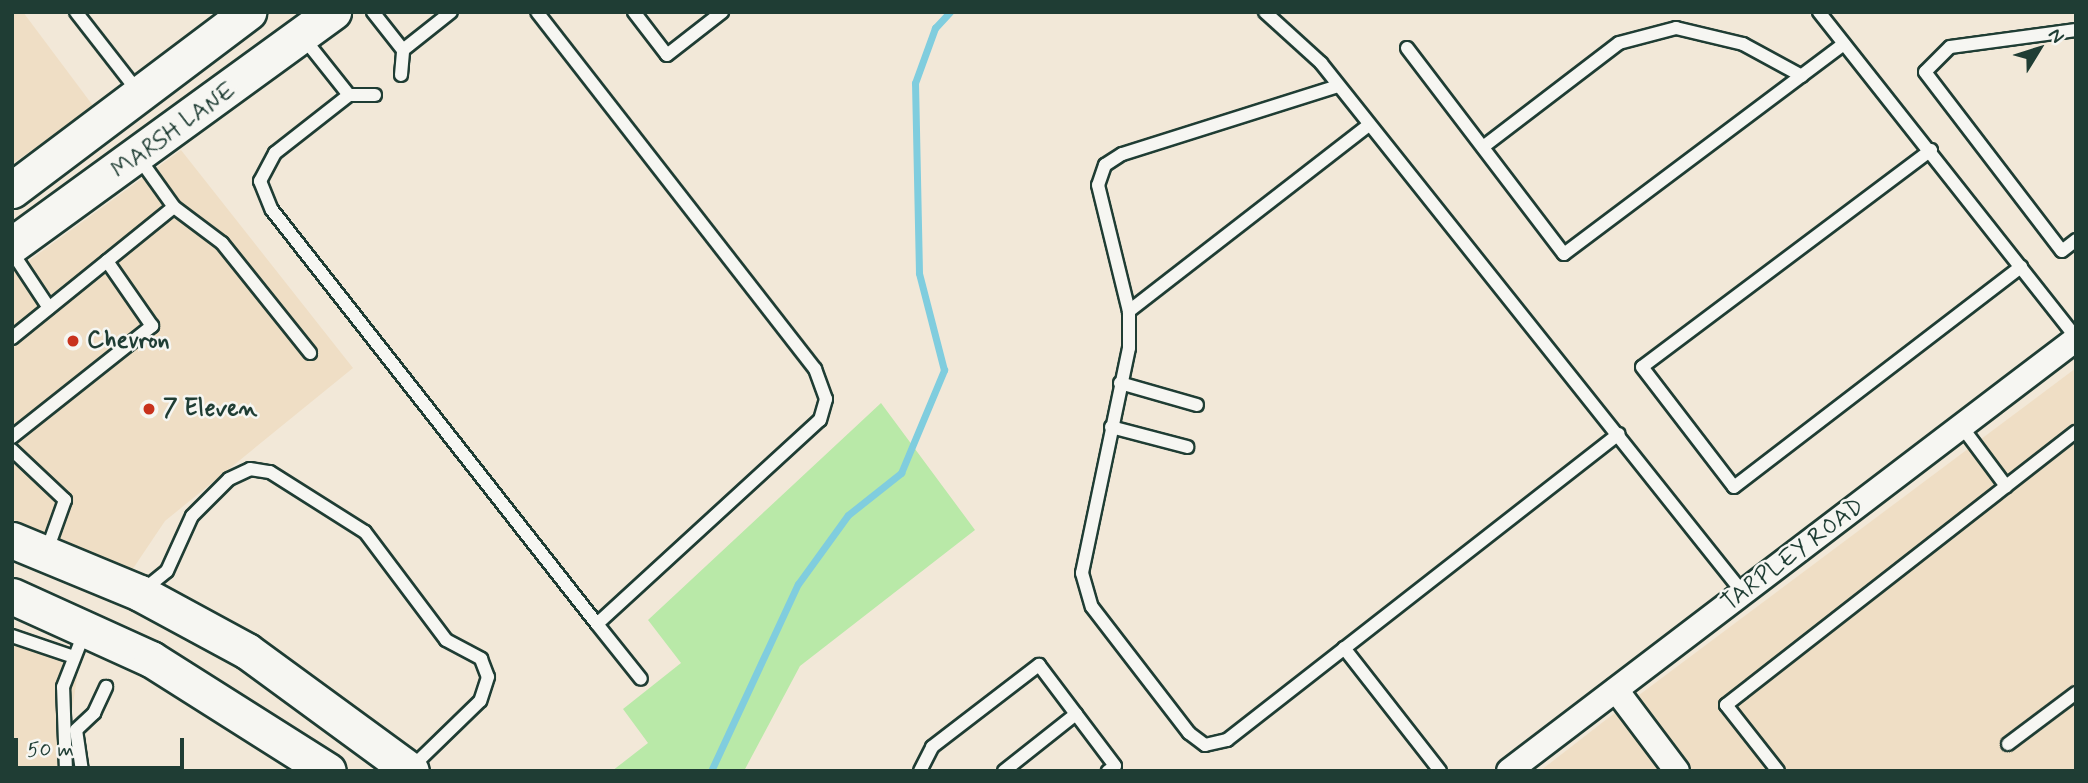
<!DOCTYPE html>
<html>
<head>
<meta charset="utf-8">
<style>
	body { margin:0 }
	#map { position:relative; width:2088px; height:783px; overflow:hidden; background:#f2e8d8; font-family:Mynerve,sans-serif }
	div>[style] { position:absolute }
	.built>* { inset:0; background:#efdec5 }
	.green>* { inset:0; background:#b9e9a8 }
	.stream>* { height:7px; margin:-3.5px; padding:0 3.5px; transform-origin:3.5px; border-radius:3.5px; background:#80cdde }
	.roads { filter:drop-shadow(2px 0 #1f3d34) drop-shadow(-2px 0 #1f3d34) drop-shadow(0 2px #1f3d34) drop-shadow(0 -2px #1f3d34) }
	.lane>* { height:12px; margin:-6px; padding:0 6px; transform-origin:6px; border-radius:6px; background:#f6f6f2 }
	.street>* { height:24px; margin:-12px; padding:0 12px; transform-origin:12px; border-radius:12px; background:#f6f6f2 }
	.secondary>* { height:35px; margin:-17.5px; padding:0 17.5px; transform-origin:17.5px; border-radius:17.5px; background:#f6f6f2 }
	.dots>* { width:19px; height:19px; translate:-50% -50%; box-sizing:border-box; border:4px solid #f6f6f2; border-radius:50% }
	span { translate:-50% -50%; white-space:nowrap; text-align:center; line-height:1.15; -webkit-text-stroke:5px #f6f6f2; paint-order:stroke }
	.street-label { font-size:24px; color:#1f3d34 }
	.poi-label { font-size:24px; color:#1f3d34; font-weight:700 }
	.left { translate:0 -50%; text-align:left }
	.frame { position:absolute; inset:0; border:14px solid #1f3d34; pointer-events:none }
	.north { position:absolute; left:2004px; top:14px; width:70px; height:70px; -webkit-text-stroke:5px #f6f6f2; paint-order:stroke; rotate:52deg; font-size:19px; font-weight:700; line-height:28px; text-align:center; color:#1f3d34 }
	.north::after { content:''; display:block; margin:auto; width:24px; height:32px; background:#1f3d34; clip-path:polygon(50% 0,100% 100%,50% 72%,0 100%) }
	.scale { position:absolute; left:14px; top:738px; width:170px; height:32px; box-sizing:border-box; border:4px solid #1f3d34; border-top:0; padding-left:9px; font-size:21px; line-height:24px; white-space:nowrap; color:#1f3d34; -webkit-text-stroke:5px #f6f6f2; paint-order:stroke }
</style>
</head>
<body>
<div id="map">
	<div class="built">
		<div style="clip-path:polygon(12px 12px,23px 12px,94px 107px,12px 164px)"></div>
		<div style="clip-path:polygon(181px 150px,353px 368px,165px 521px,126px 579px,12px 519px,12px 273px)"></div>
		<div style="clip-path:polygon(2076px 368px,2076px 771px,1540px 771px,1603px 722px)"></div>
		<div style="clip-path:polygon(12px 634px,79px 664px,69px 731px,72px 771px,12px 771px)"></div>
	</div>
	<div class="green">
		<div style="clip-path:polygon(881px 403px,975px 530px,800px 666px,744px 771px,612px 771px,648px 743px,623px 709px,681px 663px,648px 620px)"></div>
	</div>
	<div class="stream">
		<div style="left:711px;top:771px;width:206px;rotate:-65.1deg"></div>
		<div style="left:798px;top:584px;width:85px;rotate:-54.1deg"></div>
		<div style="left:848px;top:515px;width:68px;rotate:-38.4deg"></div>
		<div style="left:901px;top:473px;width:112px;rotate:-67.3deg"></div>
		<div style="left:944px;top:370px;width:100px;rotate:-104.5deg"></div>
		<div style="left:919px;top:273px;width:190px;rotate:-91.2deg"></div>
		<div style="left:915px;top:83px;width:59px;rotate:-70deg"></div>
		<div style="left:935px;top:28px;width:22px;rotate:-47deg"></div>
	</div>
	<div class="roads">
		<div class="lane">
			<div style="left:76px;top:12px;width:103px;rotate:52.1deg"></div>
			<div style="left:373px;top:12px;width:48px;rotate:51.7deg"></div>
			<div style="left:634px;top:12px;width:54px;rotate:52.5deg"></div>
			<div style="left:667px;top:55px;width:70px;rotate:-38deg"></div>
			<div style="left:1265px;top:12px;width:76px;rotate:42.3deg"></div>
			<div style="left:1321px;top:63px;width:677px;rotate:51.47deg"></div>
			<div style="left:1819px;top:12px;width:415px;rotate:51.7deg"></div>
			<div style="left:2076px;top:30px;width:127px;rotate:172.3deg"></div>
			<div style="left:1950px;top:47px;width:35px;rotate:135deg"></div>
			<div style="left:1925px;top:72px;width:225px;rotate:52.6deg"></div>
			<div style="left:2062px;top:251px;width:18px;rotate:-38deg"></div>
			<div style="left:302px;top:36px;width:75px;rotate:51.5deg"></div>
			<div style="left:1407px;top:48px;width:259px;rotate:52.7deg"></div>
			<div style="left:1564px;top:254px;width:350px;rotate:-36.9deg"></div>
			<div style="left:401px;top:75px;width:25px;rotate:-85deg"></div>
			<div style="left:403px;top:50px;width:61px;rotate:-38.4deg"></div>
			<div style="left:1338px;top:86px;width:226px;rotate:162.5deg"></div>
			<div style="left:1122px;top:154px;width:20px;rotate:147deg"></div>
			<div style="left:1105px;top:165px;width:21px;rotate:109deg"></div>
			<div style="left:1098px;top:185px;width:130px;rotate:76.2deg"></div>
			<div style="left:1129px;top:311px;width:37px;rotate:90deg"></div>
			<div style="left:1129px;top:348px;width:230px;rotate:101.8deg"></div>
			<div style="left:1082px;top:573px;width:35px;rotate:74deg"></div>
			<div style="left:1092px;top:607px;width:159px;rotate:52.4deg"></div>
			<div style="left:1189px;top:733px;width:20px;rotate:37deg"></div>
			<div style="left:1205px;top:745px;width:23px;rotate:-13deg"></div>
			<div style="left:1227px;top:740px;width:497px;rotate:-38deg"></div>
			<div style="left:375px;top:95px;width:26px;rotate:180deg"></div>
			<div style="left:349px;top:95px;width:94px;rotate:141.9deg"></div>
			<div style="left:275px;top:153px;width:32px;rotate:118deg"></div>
			<div style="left:260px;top:181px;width:31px;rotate:68deg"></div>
			<div style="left:272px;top:210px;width:526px;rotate:51.87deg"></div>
			<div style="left:597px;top:624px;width:302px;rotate:-42.5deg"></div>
			<div style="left:820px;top:420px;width:22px;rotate:-74deg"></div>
			<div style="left:826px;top:399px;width:32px;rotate:-110deg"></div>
			<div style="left:815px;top:369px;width:452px;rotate:-127.9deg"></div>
			<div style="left:1483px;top:147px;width:171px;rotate:-37.4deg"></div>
			<div style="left:1619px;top:43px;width:59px;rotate:-14.7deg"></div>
			<div style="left:1676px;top:28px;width:69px;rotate:13.4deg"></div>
			<div style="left:1743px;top:44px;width:67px;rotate:28.5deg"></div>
			<div style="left:1931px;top:150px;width:361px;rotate:143.1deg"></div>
			<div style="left:1642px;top:367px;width:151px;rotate:52.5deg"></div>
			<div style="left:1734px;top:487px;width:362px;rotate:-37.5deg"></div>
			<div style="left:174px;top:207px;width:60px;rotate:36.9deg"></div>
			<div style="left:222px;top:243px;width:141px;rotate:51.3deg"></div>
			<div style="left:12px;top:252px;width:67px;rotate:56.5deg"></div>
			<div style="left:1129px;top:311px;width:304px;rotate:-37.8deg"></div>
			<div style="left:12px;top:338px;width:208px;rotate:-39deg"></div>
			<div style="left:174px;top:207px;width:60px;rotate:-125.5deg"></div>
			<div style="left:1120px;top:383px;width:80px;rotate:15.9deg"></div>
			<div style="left:1111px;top:427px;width:79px;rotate:14.7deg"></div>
			<div style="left:1962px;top:427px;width:74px;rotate:53.3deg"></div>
			<div style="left:12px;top:437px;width:179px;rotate:-38.4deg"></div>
			<div style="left:152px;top:326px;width:79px;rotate:-124.7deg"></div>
			<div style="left:12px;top:450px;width:73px;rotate:43.3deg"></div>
			<div style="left:65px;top:500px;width:56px;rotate:109.7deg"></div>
			<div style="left:141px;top:592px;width:33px;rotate:-39deg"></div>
			<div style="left:167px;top:571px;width:60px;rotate:-65.6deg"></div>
			<div style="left:192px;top:516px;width:52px;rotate:-45deg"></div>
			<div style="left:229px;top:479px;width:23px;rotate:-25deg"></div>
			<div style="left:250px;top:469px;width:20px;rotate:9deg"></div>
			<div style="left:270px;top:472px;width:112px;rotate:32.3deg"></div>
			<div style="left:365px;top:532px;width:135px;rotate:53.1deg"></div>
			<div style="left:446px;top:640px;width:40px;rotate:28deg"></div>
			<div style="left:481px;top:659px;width:19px;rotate:69deg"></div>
			<div style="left:488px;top:677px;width:25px;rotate:108deg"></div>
			<div style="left:480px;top:701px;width:98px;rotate:135.8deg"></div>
			<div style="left:597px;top:624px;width:70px;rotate:51.3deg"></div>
			<div style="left:12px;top:636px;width:65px;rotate:18.7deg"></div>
			<div style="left:1344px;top:648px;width:156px;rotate:52deg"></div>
			<div style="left:2008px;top:744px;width:85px;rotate:-36.9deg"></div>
			<div style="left:66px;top:771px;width:84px;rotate:-92deg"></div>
			<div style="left:63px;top:687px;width:60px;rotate:-68.6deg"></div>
			<div style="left:82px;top:771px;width:41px;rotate:-98.3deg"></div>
			<div style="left:76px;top:730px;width:25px;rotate:-43deg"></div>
			<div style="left:94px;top:713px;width:29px;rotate:-65deg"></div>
			<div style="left:920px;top:771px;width:27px;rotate:-63deg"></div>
			<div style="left:932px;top:747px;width:135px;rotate:-37.5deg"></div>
			<div style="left:1039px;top:665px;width:126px;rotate:53deg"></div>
			<div style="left:1115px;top:766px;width:9px;rotate:144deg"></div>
			<div style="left:1004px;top:771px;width:92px;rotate:-38.4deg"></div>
			<div style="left:1778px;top:771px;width:84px;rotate:-128.2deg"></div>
			<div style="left:1726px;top:705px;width:444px;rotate:-38deg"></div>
		</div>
		<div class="street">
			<div style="left:1616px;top:690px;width:101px;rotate:53deg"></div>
			<div style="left:1509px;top:771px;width:713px;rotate:-37.3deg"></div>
		</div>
		<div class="secondary">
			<div style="left:12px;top:190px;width:296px;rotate:-37deg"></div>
			<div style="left:12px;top:245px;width:397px;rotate:-36deg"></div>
			<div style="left:12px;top:540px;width:139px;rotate:22.5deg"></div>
			<div style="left:140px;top:593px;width:122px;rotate:28.5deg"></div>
			<div style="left:247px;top:651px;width:203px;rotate:36.2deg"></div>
			<div style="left:12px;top:596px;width:153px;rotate:24.4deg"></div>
			<div style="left:151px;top:659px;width:209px;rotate:32.3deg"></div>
		</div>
	</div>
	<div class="dots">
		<div style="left:73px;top:341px;background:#c8321e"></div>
		<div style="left:149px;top:409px;background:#c8321e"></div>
	</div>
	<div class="street-label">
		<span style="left:174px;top:131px;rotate:-36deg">MARSH LANE</span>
		<span style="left:1793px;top:555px;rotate:-37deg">TARPLEY ROAD</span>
	</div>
	<div class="poi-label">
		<span class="left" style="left:87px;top:341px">Chevron</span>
		<span class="left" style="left:163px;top:409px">7 Eleven</span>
	</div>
	<div class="frame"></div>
	<div class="north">N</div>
	<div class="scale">50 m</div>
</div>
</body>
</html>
